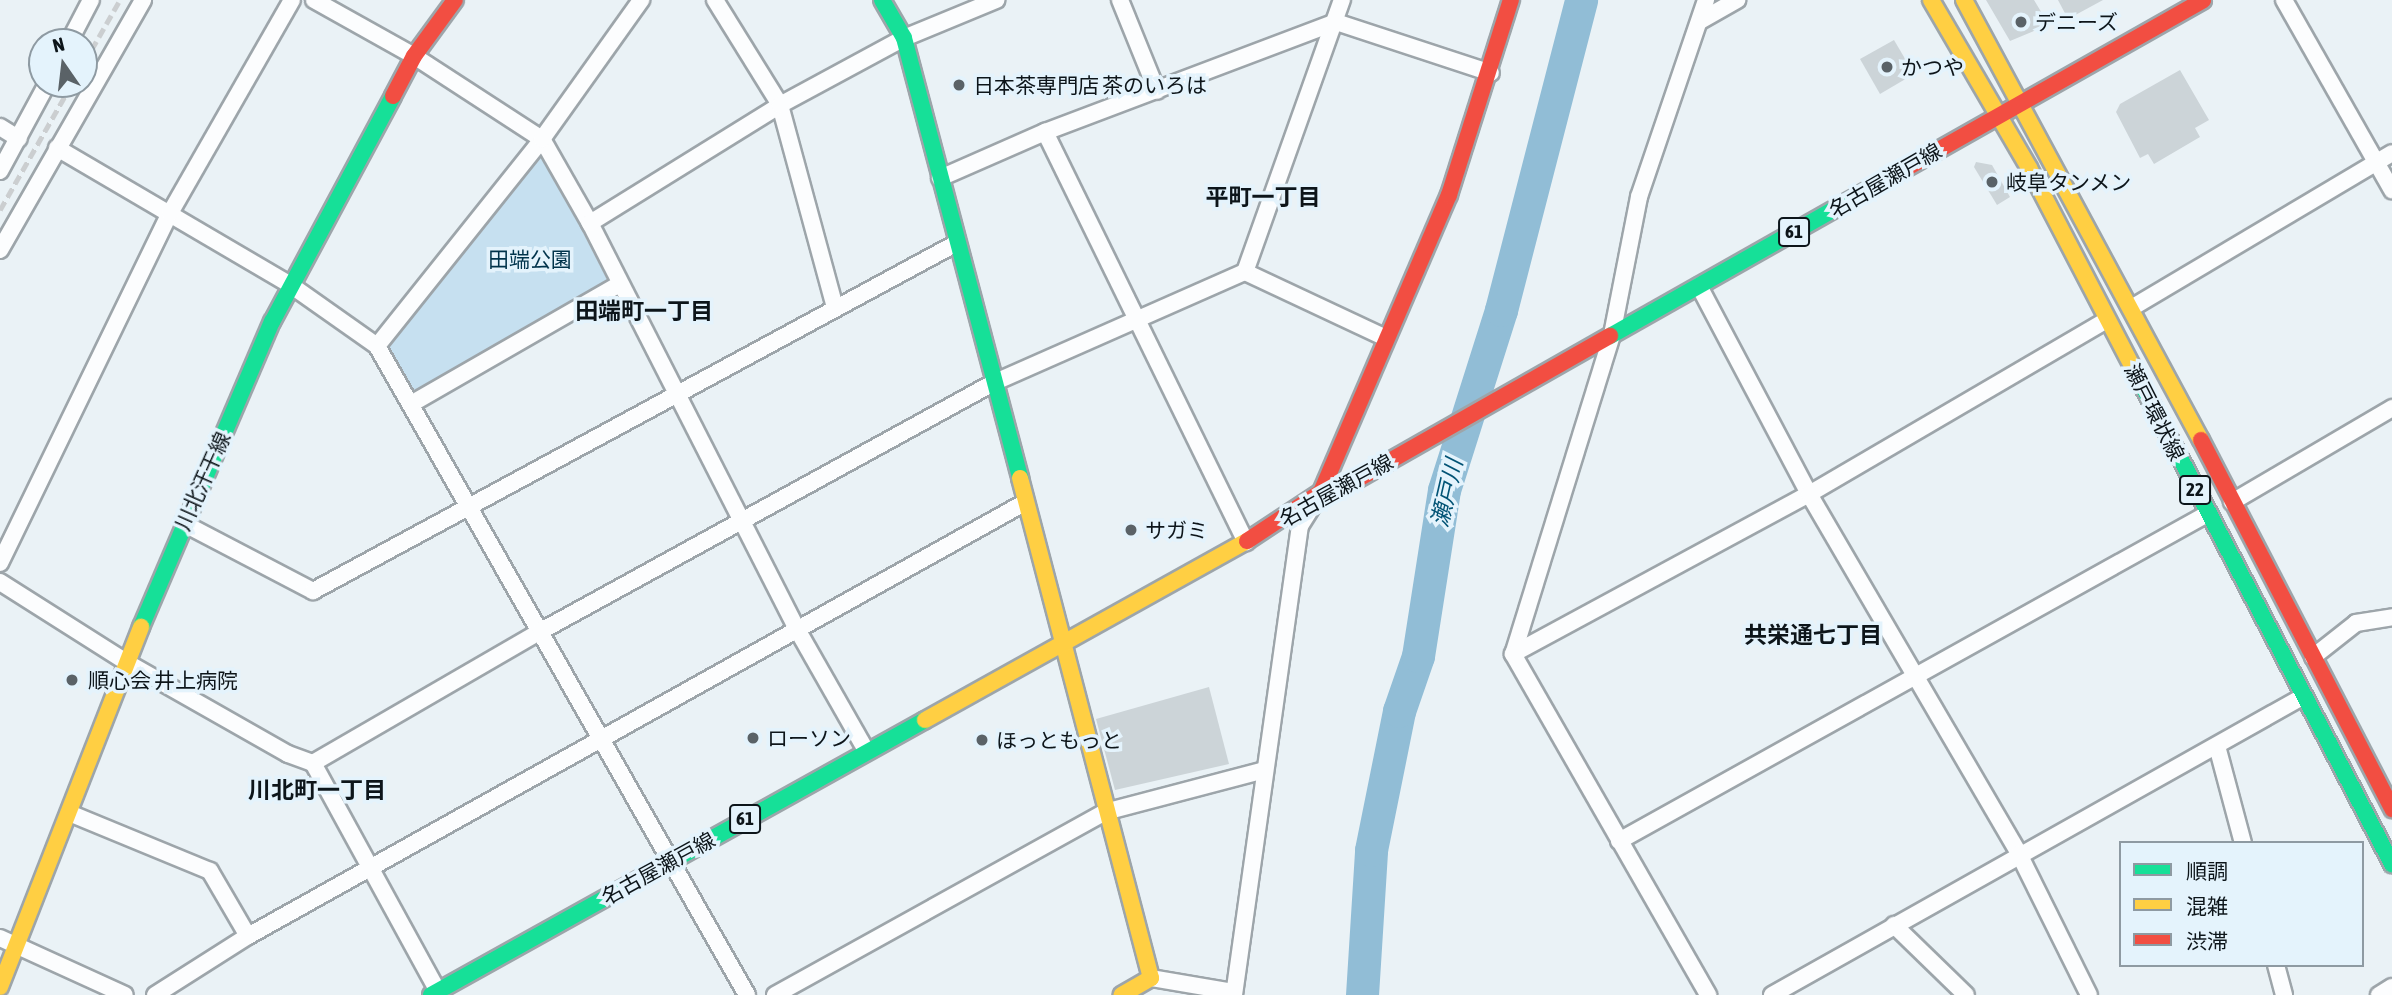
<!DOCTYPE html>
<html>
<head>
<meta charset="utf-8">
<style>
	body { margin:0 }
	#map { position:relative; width:2392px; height:995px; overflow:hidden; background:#eaf2f6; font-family:"Asap Condensed","Noto Sans JP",sans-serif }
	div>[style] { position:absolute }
	.green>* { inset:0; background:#c6e0f0 }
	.river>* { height:33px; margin:-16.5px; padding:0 16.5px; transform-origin:16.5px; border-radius:16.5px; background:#91bdd6 }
	.building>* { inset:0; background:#ccd4d8 }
	.roads { filter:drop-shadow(2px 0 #9da5aa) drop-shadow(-2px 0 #9da5aa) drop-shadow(0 2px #9da5aa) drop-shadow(0 -2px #9da5aa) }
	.street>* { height:16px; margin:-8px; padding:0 8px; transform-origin:8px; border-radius:8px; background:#fcfdfe }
	.fast>* { height:16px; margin:-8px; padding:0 8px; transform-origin:8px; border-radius:8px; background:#16e098 }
	.slow>* { height:16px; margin:-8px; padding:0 8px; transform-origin:8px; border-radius:8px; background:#ffcf43 }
	.jam>* { height:16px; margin:-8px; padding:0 8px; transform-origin:8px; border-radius:8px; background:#f24e42 }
	.rail>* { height:5px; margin-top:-2.5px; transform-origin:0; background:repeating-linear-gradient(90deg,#cbced0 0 10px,transparent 0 15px) }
	.dots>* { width:19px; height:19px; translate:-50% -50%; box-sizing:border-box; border:4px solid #e4f3fc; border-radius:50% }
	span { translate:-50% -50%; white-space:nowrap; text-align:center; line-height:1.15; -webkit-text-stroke:7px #e4f3fc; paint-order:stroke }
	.shield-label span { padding:2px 5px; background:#e4f3fc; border:2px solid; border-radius:5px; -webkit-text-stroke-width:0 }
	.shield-label { font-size:19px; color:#0d151a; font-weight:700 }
	.poi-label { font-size:21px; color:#0d151a }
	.left { translate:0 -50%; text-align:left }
	.street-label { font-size:21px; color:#0d151a }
	.park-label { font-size:21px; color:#00334b }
	.neighbourhood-label { font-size:23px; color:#0d151a; font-weight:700 }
	.water-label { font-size:23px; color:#025375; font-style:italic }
	.legend { position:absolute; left:2119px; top:841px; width:245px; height:126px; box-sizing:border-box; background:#e4f3fc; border:2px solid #8e9aa2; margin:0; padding:9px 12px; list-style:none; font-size:21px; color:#0d151a }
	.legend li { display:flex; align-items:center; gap:14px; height:35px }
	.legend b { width:35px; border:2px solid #8e9aa2 }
	.north { position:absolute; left:28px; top:28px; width:70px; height:70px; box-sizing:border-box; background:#e4f3fc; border:2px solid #8e9aa2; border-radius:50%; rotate:346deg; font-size:19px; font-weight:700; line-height:28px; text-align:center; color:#0d151a }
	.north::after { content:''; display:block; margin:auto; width:24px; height:32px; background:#5a6267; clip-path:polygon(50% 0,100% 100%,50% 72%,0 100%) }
</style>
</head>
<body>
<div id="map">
	<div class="green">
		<div style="clip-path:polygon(541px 150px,609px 283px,413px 392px,386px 346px)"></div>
	</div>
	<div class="river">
		<div style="left:1362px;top:995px;width:145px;rotate:-86.4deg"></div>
		<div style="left:1371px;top:850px;width:142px;rotate:-78.6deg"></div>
		<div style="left:1399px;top:711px;width:58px;rotate:-70.9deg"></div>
		<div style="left:1418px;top:656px;width:168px;rotate:-81.1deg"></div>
		<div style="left:1444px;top:490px;width:189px;rotate:-72.4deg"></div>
		<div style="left:1501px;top:310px;width:320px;rotate:-75.5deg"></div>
	</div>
	<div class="building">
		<div style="clip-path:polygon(1986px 0,2034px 0,2046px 20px,2039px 24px,2041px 28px,2010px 41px)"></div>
		<div style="clip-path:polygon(2058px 0,2103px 0,2068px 19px)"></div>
		<div style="clip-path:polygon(1894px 40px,1914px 74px,1880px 94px,1860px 59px)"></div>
		<div style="clip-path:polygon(2180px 70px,2209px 120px,2195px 128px,2200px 137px,2154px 164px,2148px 154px,2140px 158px,2116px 112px,2120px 104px)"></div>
		<div style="clip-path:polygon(1976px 162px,1992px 165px,2010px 197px,1997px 205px,1974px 167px)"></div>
		<div style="clip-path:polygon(1209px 687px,1229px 764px,1115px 790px,1096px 719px)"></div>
	</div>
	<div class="roads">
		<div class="street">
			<div style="left:314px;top:0;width:115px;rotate:29.2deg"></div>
			<div style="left:414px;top:56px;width:153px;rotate:33deg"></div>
			<div style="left:542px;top:139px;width:97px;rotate:60.3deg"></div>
			<div style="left:590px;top:223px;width:458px;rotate:63deg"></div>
			<div style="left:798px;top:631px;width:139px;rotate:60.3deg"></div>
			<div style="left:715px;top:0;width:123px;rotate:58.2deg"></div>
			<div style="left:780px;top:105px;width:209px;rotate:74.8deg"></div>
			<div style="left:1120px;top:0;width:98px;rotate:67.9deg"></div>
			<div style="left:1706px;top:0;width:208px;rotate:108.8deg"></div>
			<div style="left:1639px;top:197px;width:141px;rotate:101.1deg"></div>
			<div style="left:1612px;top:335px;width:334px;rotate:107.2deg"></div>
			<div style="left:1513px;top:654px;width:393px;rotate:60.2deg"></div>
			<div style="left:2284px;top:0;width:219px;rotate:60.4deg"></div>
			<div style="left:1700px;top:21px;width:43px;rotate:-29.6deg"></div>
			<div style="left:69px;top:42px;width:47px;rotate:-62.4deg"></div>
			<div style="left:0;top:127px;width:22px;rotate:32deg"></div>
			<div style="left:1045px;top:132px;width:457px;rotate:63.9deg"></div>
			<div style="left:57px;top:148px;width:273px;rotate:30.4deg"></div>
			<div style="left:292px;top:286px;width:104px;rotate:35.2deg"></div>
			<div style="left:377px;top:346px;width:747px;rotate:60.31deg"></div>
			<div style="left:0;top:171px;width:99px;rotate:-61.6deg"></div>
			<div style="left:940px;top:178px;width:115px;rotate:-23.7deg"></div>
			<div style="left:1045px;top:132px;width:311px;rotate:-20.7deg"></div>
			<div style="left:1336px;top:22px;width:163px;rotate:18.2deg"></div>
			<div style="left:590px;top:223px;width:224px;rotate:-31.8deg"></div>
			<div style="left:780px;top:105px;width:141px;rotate:-28.4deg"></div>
			<div style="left:904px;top:38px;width:100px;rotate:-22.4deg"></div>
			<div style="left:0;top:250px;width:288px;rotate:-60.2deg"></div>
			<div style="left:1245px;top:272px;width:153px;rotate:25.1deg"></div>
			<div style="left:1699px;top:286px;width:235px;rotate:62.1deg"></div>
			<div style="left:1809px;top:494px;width:417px;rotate:59.7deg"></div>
			<div style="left:2019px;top:854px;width:157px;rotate:63.6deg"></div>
			<div style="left:2133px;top:307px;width:301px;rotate:-30.7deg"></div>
			<div style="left:377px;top:346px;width:265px;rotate:-51.4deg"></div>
			<div style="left:542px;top:139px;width:171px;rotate:-54.5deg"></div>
			<div style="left:411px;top:404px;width:241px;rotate:-29.9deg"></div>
			<div style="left:2232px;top:502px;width:186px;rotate:-30.4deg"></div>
			<div style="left:183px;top:523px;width:147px;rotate:27.6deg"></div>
			<div style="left:313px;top:591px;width:732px;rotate:-28.39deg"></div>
			<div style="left:0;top:563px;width:389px;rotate:-64.1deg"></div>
			<div style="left:170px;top:213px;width:245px;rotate:-60.2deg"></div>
			<div style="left:0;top:582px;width:149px;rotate:32.4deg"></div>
			<div style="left:126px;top:662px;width:186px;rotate:29.6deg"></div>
			<div style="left:288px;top:754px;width:27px;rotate:20deg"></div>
			<div style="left:313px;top:763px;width:264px;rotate:61.3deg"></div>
			<div style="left:1513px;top:654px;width:336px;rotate:-28.4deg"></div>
			<div style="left:1809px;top:494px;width:345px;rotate:-30.3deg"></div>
			<div style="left:2313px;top:657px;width:55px;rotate:-38.3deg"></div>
			<div style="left:2356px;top:623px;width:36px;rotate:-9deg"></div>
			<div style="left:2217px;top:746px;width:100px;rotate:75deg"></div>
			<div style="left:313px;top:763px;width:263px;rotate:-30.1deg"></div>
			<div style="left:541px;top:631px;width:516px;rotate:-28.75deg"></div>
			<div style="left:993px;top:383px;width:275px;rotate:-23.8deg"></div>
			<div style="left:1245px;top:272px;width:289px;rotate:-70.4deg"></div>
			<div style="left:69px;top:813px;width:152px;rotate:22.4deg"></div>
			<div style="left:210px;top:871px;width:75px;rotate:59.7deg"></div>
			<div style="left:1619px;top:841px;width:673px;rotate:-29.08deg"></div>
			<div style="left:1894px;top:925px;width:100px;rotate:44.2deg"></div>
			<div style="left:0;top:938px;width:137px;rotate:24.5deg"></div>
			<div style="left:2276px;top:965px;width:31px;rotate:75deg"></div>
			<div style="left:1151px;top:978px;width:84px;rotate:9.6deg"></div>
			<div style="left:155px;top:995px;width:110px;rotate:-32.4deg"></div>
			<div style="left:248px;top:936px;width:889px;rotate:-29.16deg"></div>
			<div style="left:775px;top:995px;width:377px;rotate:-29deg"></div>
			<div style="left:1105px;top:812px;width:165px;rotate:-14.7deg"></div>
			<div style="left:1234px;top:995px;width:474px;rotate:-82deg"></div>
			<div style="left:1300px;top:526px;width:31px;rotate:-58deg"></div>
			<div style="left:1772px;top:995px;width:610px;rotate:-29.34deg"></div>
			<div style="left:2379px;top:995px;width:15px;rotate:-32deg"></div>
		</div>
		<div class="fast">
			<div style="left:882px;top:0;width:44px;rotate:59.9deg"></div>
			<div style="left:904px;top:38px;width:455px;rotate:75.2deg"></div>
			<div style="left:1610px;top:336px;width:321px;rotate:-29.5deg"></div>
			<div style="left:2141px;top:383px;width:543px;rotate:62.44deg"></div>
			<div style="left:141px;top:627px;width:332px;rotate:-66.8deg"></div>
			<div style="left:272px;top:322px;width:256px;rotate:-61.8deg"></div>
			<div style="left:431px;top:995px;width:565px;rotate:-29.1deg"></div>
		</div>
		<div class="slow">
			<div style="left:1931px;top:0;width:194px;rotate:59.7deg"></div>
			<div style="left:2029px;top:168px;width:242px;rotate:62.5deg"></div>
			<div style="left:1964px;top:0;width:500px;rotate:61.7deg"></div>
			<div style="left:1020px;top:478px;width:517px;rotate:75.32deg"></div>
			<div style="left:1151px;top:978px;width:34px;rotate:150deg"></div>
			<div style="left:925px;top:720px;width:368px;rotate:-29.1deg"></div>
			<div style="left:0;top:987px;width:387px;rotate:-68.6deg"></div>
		</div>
		<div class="jam">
			<div style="left:393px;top:96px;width:45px;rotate:-62.3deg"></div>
			<div style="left:414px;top:56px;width:69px;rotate:-53.8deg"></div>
			<div style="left:1889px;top:178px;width:361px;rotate:-29.5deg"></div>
			<div style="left:2201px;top:440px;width:416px;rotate:62.6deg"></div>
			<div style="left:1321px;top:492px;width:323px;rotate:-66.7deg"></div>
			<div style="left:1449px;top:195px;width:205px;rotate:-72.4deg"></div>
			<div style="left:1247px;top:541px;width:89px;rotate:-33.5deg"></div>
			<div style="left:1321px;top:492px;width:39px;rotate:-19deg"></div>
			<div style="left:1358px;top:479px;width:290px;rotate:-29.6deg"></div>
		</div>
	</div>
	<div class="rail">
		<div style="left:84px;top:63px;width:73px;rotate:-60.3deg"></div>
		<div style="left:0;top:210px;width:145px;rotate:-60.3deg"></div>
	</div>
	<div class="dots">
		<div style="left:2021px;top:22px;background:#5a6267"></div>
		<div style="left:1887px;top:67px;background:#5a6267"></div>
		<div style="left:959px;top:85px;background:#5a6267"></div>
		<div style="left:1992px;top:182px;background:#5a6267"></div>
		<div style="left:1131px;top:530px;background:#5a6267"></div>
		<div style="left:72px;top:680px;background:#5a6267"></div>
		<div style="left:753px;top:738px;background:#5a6267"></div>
		<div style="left:982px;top:740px;background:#5a6267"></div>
	</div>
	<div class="shield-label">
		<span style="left:1794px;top:232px">61</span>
		<span style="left:2195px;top:490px">22</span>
		<span style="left:745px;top:819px">61</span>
	</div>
	<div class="poi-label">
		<span class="left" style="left:2035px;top:22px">デニーズ</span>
		<span class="left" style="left:1901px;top:67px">かつや</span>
		<span class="left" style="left:973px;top:85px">日本茶専門店 茶のいろは</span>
		<span class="left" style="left:2006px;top:182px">岐阜タンメン</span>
		<span class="left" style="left:1145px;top:530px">サガミ</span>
		<span class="left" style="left:88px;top:680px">順心会 井上病院</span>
		<span class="left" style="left:767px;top:738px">ローソン</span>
		<span class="left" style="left:996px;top:740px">ほっともっと</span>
	</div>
	<div class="street-label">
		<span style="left:1885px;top:180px;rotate:-30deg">名古屋瀬戸線</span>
		<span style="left:2155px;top:412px;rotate:63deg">瀬戸環状線</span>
		<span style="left:202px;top:481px;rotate:-66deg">川北汗干線</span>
		<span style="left:1336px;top:490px;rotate:-29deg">名古屋瀬戸線</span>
		<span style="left:658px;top:868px;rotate:-29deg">名古屋瀬戸線</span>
	</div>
	<div class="park-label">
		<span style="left:530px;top:259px">田端公園</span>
	</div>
	<div class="neighbourhood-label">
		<span style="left:1263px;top:197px">平町一丁目</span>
		<span style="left:644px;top:311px">田端町一丁目</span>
		<span style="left:1813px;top:635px">共栄通七丁目</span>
		<span style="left:317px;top:790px">川北町一丁目</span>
	</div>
	<div class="water-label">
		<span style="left:1447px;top:493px;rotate:-77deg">瀬戸川</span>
	</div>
	<ul class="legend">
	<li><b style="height:9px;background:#16e098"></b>順調</li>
	<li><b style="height:9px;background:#ffcf43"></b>混雑</li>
	<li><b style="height:9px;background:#f24e42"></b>渋滞</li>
	</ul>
	<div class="north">N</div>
</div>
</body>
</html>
